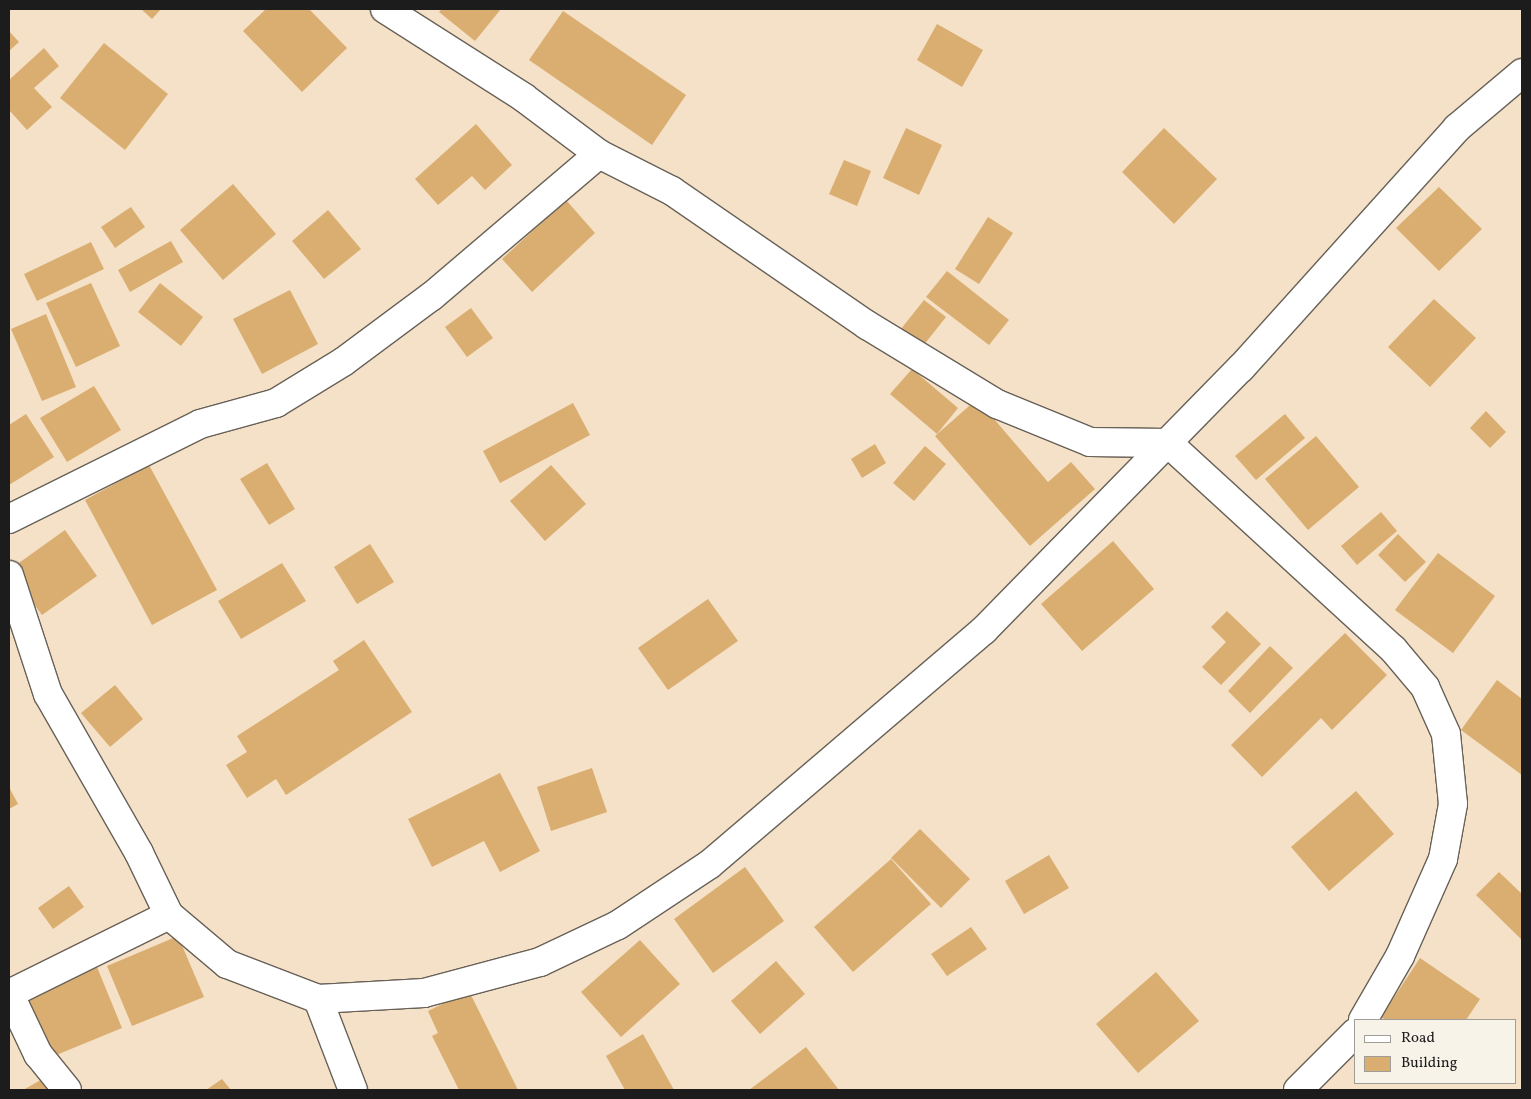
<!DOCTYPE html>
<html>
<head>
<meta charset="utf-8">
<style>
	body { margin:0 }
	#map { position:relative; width:1531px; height:1099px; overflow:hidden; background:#f4e1c7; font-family:Vollkorn,serif }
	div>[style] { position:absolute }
	.building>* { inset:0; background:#daae70 }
	.roads { filter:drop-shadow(1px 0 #686158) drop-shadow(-1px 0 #686158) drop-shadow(0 1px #686158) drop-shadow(0 -1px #686158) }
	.minor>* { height:28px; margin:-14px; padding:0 14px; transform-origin:14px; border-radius:14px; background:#fff }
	span { translate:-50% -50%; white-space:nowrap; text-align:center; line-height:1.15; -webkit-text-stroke:4px #f7f3e8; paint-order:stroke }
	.frame { position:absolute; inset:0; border:10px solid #1c1c1c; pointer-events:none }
	.legend { position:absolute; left:1354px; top:1019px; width:162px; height:65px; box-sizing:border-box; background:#f7f3e8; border:1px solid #9f9d96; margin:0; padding:6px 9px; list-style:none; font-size:15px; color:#1c1c1c }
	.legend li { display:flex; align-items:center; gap:10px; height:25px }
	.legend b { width:25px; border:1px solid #9f9d96 }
</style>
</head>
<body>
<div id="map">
	<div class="building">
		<div style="clip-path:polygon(141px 9px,161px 9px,152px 19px)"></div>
		<div style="clip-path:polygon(266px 9px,309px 9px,347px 48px,302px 92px,243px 31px)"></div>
		<div style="clip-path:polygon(442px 9px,501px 9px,475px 41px,439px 12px)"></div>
		<div style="clip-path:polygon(563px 11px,686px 95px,652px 145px,529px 60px)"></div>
		<div style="clip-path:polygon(937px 24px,983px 50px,962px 87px,917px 60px)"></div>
		<div style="clip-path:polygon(9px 31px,19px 42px,9px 51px)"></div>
		<div style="clip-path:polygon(104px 43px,168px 94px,125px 150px,60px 98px)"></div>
		<div style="clip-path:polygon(44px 48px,59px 66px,34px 88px,52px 107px,27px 130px,9px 110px,9px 80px)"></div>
		<div style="clip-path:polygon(476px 124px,512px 165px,485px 190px,472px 176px,438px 205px,415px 179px)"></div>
		<div style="clip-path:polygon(906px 128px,942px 145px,919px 195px,883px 178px)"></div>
		<div style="clip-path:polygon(1164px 128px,1217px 179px,1174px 224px,1122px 172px)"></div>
		<div style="clip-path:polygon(844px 160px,871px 171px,857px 206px,829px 194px)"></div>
		<div style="clip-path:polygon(233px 184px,276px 234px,223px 280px,180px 230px)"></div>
		<div style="clip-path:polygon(1439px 187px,1482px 229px,1439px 271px,1396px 228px)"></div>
		<div style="clip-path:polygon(566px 200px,595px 233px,532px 292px,502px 259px)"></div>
		<div style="clip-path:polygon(131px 207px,145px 227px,115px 248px,101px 227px)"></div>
		<div style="clip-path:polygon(328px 210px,361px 249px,324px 279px,292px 241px)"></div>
		<div style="clip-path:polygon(988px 217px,1013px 233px,979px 284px,955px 269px)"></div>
		<div style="clip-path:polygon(171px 241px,183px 262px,130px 292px,118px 270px)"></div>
		<div style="clip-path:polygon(91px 242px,104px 269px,37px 301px,24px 274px)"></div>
		<div style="clip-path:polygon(947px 271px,1009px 320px,989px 345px,926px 297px)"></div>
		<div style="clip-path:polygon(91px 283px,120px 346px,76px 367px,46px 303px)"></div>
		<div style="clip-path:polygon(160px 283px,203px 317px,181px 346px,138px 312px)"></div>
		<div style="clip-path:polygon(290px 290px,318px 344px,262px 374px,233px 319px)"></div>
		<div style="clip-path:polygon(1434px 299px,1476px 338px,1430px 387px,1388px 347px)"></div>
		<div style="clip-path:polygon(924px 300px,946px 317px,923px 346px,901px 329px)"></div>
		<div style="clip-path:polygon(471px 308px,493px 338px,467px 357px,445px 327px)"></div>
		<div style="clip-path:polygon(46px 314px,76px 387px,42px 401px,11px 329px)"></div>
		<div style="clip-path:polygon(912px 369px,958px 408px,937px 434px,890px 394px)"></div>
		<div style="clip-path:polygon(94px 386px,121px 430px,67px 462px,40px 418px)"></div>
		<div style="clip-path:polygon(977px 399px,1048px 482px,1071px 462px,1095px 489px,1030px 546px,935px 436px)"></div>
		<div style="clip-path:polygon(573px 403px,590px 435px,500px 483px,483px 451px)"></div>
		<div style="clip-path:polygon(1486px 411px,1506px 432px,1490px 448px,1470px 428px)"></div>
		<div style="clip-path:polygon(26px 414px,54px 457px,9px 485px,9px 425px)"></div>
		<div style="clip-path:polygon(1285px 414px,1305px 438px,1256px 480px,1235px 456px)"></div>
		<div style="clip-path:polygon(1316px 436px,1359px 487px,1308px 530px,1265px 479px)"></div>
		<div style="clip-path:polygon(875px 444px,886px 463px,862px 478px,851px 459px)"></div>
		<div style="clip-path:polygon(925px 446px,946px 464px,914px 501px,893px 483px)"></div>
		<div style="clip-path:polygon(267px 463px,295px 509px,269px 525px,240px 479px)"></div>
		<div style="clip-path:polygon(149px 465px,217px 590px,152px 625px,85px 500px)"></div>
		<div style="clip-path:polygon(551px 465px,586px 504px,545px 541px,510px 501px)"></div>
		<div style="clip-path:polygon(1381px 512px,1397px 531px,1357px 565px,1341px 546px)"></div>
		<div style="clip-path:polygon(65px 530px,97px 576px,42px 615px,9px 570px)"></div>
		<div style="clip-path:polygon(1398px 534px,1426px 562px,1405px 582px,1378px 555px)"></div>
		<div style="clip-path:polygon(1113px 541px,1154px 589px,1082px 651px,1041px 604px)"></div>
		<div style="clip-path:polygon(370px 544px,394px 582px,357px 604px,334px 567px)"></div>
		<div style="clip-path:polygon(1438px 553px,1495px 596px,1453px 653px,1395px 610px)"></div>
		<div style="clip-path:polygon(282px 563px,306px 601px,241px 639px,218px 601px)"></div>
		<div style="clip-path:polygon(708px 599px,738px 641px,668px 690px,638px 648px)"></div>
		<div style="clip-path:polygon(1227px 611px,1261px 644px,1221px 685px,1202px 667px,1226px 642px,1211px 627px)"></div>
		<div style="clip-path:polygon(1345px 633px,1387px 675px,1332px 730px,1321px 718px,1262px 777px,1231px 745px)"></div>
		<div style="clip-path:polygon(364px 640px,412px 712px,286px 795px,276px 779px,247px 798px,226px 765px,247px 752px,237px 736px,339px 670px,333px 661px)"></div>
		<div style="clip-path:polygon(1270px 646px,1293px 668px,1250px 713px,1228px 691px)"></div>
		<div style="clip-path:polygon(1497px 680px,1522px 699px,1522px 775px,1461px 730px)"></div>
		<div style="clip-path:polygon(115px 685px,143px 719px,110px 747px,81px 713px)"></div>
		<div style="clip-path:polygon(592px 768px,607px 812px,551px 831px,537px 787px)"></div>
		<div style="clip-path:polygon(500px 773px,540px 851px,500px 872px,484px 841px,432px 867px,408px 819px)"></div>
		<div style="clip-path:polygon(9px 787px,18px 804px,9px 809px)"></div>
		<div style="clip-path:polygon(1356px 791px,1394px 834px,1329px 891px,1291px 847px)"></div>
		<div style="clip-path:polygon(920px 829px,970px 879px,941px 908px,891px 858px)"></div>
		<div style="clip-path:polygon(1049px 855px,1069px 888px,1024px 914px,1005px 881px)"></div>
		<div style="clip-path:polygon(891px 859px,931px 904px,853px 972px,814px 927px)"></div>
		<div style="clip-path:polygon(745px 867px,784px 921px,713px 973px,674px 919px)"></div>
		<div style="clip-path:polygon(1499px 872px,1522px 894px,1522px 940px,1476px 895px)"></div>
		<div style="clip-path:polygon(69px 886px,84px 907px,53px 929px,38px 908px)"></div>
		<div style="clip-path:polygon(971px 927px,987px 949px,947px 976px,931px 954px)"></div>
		<div style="clip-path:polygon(178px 936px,204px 997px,132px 1026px,107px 966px)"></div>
		<div style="clip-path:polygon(640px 940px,680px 984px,621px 1037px,581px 992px)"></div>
		<div style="clip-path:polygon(1420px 958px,1480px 999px,1466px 1020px,1386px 1020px,1381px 1017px)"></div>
		<div style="clip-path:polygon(776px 961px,805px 994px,760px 1034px,731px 1001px)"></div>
		<div style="clip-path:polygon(97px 967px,122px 1028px,49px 1058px,23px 997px)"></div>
		<div style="clip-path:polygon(1156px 972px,1199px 1021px,1138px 1073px,1096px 1024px)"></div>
		<div style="clip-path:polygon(469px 991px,518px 1090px,459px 1090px,432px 1036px,438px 1033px,428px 1011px)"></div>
		<div style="clip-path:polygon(643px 1034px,674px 1090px,625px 1090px,606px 1056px)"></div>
		<div style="clip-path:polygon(806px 1047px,839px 1090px,749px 1090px)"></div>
		<div style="clip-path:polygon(48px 1076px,56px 1090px,23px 1090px)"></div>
		<div style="clip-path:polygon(222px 1079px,231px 1090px,206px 1090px)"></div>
	</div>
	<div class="roads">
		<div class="minor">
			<div style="left:385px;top:9px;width:164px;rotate:32.5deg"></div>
			<div style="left:523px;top:97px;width:95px;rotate:36.9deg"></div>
			<div style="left:599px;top:154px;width:82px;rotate:26.9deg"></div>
			<div style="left:672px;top:191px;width:237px;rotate:34.5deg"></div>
			<div style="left:867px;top:325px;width:152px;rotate:31.3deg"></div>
			<div style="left:997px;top:404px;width:100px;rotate:22.2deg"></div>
			<div style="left:1090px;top:442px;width:78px;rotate:0.7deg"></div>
			<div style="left:1168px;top:443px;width:305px;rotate:42.5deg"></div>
			<div style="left:1393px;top:649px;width:50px;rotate:49.9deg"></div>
			<div style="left:1425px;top:687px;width:51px;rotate:65.9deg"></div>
			<div style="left:1446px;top:734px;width:70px;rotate:84.3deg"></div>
			<div style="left:1453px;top:804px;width:56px;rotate:100.3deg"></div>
			<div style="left:1443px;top:859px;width:106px;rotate:113.9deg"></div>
			<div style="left:1400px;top:956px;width:74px;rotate:120deg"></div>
			<div style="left:9px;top:519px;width:213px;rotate:-26.4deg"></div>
			<div style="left:200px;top:424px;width:79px;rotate:-15.4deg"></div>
			<div style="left:276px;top:403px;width:79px;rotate:-31.5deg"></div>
			<div style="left:343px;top:362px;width:111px;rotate:-36.6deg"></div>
			<div style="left:432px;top:296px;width:219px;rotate:-40.4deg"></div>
			<div style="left:9px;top:575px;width:125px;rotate:71.9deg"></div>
			<div style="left:48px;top:694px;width:183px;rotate:60.2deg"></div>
			<div style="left:139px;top:853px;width:69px;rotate:64.2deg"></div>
			<div style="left:9px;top:993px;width:68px;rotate:64.6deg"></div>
			<div style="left:38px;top:1054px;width:46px;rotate:51.1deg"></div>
			<div style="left:9px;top:994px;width:178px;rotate:-26.3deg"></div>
			<div style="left:169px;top:915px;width:76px;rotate:40.2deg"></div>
			<div style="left:227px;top:964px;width:97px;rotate:21deg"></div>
			<div style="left:318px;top:999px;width:106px;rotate:-3.2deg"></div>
			<div style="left:424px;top:993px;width:120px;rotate:-15deg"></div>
			<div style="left:540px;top:962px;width:86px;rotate:-25.4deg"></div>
			<div style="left:618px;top:925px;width:110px;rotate:-33.5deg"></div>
			<div style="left:710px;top:864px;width:360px;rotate:-40.5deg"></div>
			<div style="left:984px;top:630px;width:367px;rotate:-45.6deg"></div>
			<div style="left:1241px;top:368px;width:323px;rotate:-48deg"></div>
			<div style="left:1457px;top:128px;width:85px;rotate:-40.2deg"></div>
			<div style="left:318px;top:999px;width:97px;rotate:69deg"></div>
			<div style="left:1298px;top:1090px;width:81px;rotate:-45deg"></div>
		</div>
	</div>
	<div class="frame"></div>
	<ul class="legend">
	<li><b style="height:6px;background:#fff"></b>Road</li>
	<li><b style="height:14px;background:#daae70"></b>Building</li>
	</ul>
</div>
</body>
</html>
